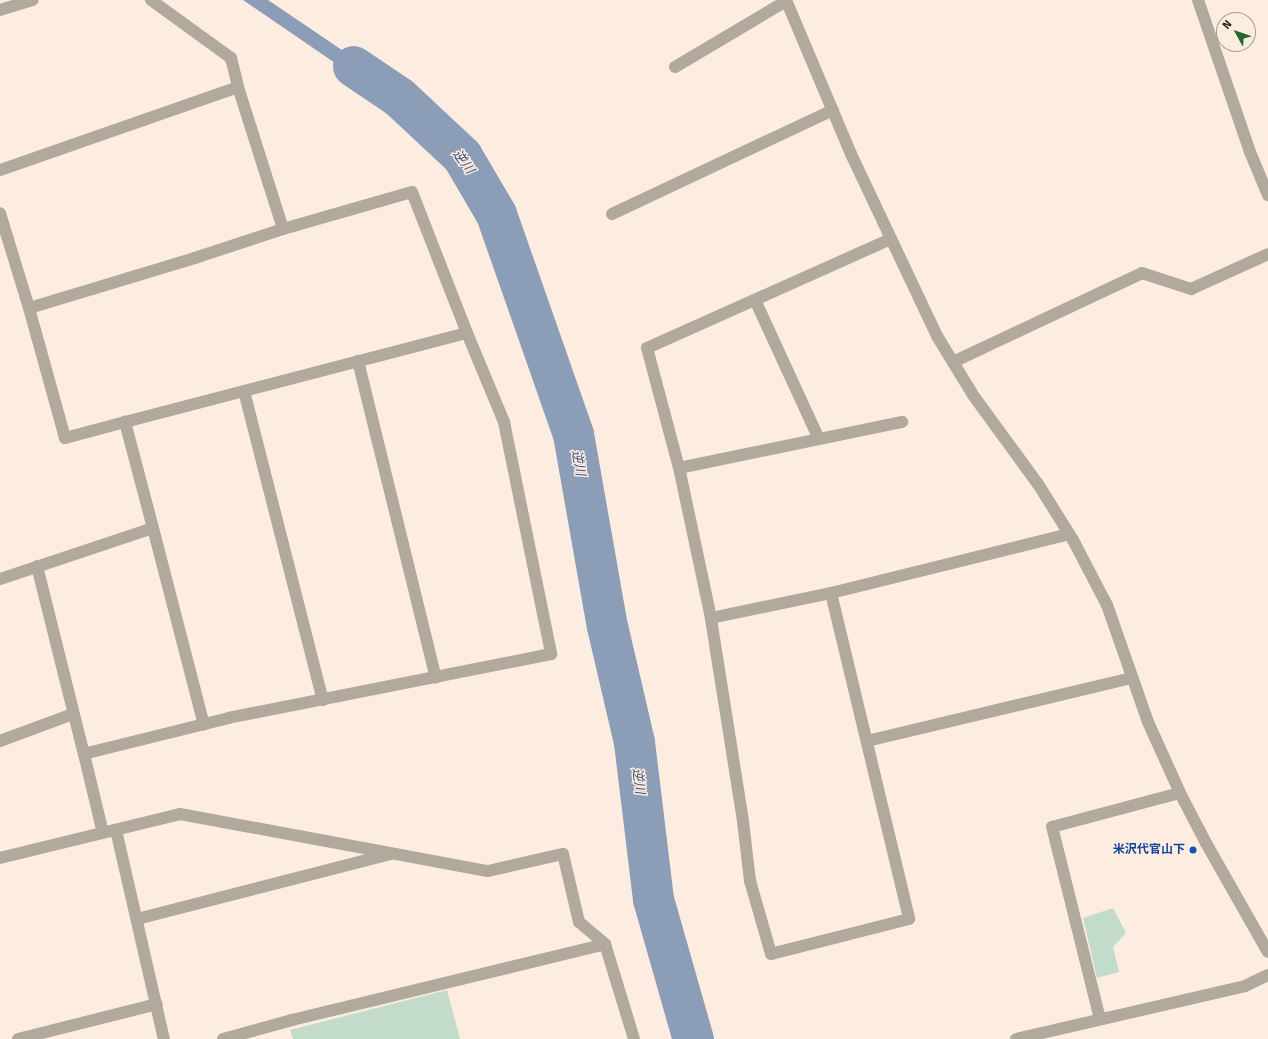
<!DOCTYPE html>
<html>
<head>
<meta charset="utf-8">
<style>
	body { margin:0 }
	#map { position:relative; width:1268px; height:1039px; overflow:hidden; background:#fdece0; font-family:"Fira Sans","Noto Sans JP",sans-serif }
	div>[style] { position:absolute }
	.green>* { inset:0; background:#c2dbca }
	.water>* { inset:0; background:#8c9db8 }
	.river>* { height:41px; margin:-20.5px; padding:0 20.5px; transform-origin:20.5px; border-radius:20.5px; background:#8c9db8 }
	.service>* { height:12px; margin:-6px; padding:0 6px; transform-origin:6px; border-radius:6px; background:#b2a99d }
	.minor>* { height:12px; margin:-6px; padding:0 6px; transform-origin:6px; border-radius:6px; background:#b2a99d }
	.tertiary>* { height:12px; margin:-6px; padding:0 6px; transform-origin:6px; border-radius:6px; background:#b2a99d }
	.dots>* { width:11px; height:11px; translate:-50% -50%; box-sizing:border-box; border:2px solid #fdece0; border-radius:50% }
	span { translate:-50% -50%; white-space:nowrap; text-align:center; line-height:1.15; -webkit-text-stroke:3px #fdece0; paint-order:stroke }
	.transit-label { font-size:12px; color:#164399; font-weight:700 }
	.right { translate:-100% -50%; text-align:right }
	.water-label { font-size:13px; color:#375079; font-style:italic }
	.north { position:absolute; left:1216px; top:12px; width:40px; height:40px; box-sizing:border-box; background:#fdece0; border:1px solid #a79a91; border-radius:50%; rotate:310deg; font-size:11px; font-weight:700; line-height:16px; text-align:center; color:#251f1a }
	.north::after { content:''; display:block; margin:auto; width:14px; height:18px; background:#236732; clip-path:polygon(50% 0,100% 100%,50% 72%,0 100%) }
</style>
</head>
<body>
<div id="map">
	<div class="green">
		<div style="clip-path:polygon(1113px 908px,1126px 933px,1113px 947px,1119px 972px,1097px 978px,1083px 918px)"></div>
		<div style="clip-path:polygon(447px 990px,460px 1039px,293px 1039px,290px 1030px)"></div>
	</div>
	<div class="water">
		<div style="clip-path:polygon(243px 0,268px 0,404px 92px,395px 104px)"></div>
	</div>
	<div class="river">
		<div style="left:353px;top:66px;width:55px;rotate:34deg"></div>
		<div style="left:399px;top:97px;width:86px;rotate:43.1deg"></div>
		<div style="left:462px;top:156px;width:67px;rotate:59.6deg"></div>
		<div style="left:496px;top:214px;width:233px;rotate:70.7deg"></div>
		<div style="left:573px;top:434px;width:195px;rotate:80deg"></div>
		<div style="left:607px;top:626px;width:119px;rotate:76.9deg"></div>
		<div style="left:634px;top:742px;width:158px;rotate:83.1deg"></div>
		<div style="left:653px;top:899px;width:146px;rotate:74.1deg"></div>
	</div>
	<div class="service">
		<div style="left:1198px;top:0;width:161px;rotate:71.1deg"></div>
		<div style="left:1250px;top:152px;width:47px;rotate:67.3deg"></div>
		<div style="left:675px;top:67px;width:129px;rotate:-30.7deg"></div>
		<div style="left:612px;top:214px;width:244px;rotate:-25.2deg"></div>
		<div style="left:1100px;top:1019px;width:198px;rotate:-104deg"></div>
		<div style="left:1052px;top:827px;width:132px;rotate:-14.9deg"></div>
	</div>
	<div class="minor">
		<div style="left:151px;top:0;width:99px;rotate:35.9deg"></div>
		<div style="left:231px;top:58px;width:30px;rotate:76deg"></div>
		<div style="left:0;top:10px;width:34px;rotate:-17deg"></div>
		<div style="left:0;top:170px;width:252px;rotate:-19.2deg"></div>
		<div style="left:238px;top:87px;width:149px;rotate:72.4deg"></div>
		<div style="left:283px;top:229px;width:93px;rotate:161.8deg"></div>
		<div style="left:195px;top:258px;width:173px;rotate:163.2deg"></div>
		<div style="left:29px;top:308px;width:99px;rotate:-107deg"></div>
		<div style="left:283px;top:229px;width:134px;rotate:-16deg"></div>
		<div style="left:412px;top:192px;width:151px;rotate:68.7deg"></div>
		<div style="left:755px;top:300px;width:153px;rotate:65.3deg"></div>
		<div style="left:29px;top:308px;width:135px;rotate:74.5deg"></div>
		<div style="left:65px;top:438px;width:62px;rotate:-14.9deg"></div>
		<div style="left:358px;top:361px;width:326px;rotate:76.2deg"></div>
		<div style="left:953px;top:362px;width:209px;rotate:-25.2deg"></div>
		<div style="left:1142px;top:273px;width:52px;rotate:18.1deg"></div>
		<div style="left:1191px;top:289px;width:85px;rotate:-24.4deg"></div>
		<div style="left:244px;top:391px;width:319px;rotate:75.7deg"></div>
		<div style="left:679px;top:468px;width:228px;rotate:-11.7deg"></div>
		<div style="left:153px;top:528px;width:203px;rotate:75.5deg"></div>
		<div style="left:37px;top:566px;width:194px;rotate:76deg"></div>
		<div style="left:0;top:579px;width:161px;rotate:-18.4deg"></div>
		<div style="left:153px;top:528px;width:110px;rotate:-104.8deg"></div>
		<div style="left:125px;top:422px;width:353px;rotate:-14.6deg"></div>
		<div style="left:467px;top:333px;width:96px;rotate:67.4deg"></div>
		<div style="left:504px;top:422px;width:237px;rotate:78.5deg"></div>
		<div style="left:551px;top:654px;width:328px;rotate:168.8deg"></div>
		<div style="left:229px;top:718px;width:149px;rotate:166.1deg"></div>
		<div style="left:84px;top:754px;width:81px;rotate:76.5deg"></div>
		<div style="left:831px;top:593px;width:245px;rotate:-13.9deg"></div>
		<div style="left:711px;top:618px;width:123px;rotate:-11.8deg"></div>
		<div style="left:831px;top:593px;width:335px;rotate:76.5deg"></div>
		<div style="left:909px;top:919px;width:142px;rotate:165.8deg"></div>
		<div style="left:771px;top:954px;width:76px;rotate:-106deg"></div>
		<div style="left:750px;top:881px;width:60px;rotate:-96.7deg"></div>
		<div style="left:743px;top:821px;width:206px;rotate:-99deg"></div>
		<div style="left:711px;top:618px;width:153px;rotate:-102deg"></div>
		<div style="left:679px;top:468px;width:124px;rotate:-104.9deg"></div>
		<div style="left:647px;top:348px;width:267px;rotate:-24.1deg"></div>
		<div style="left:0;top:741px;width:78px;rotate:-20.3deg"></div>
		<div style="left:867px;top:741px;width:272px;rotate:-13.4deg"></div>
		<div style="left:116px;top:830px;width:214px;rotate:77.1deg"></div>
		<div style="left:0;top:858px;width:185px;rotate:-13.7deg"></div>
		<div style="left:180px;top:814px;width:313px;rotate:10.5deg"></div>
		<div style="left:488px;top:871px;width:77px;rotate:-12.8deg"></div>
		<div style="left:563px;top:854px;width:70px;rotate:76.8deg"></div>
		<div style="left:579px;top:922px;width:34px;rotate:40deg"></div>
		<div style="left:605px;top:944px;width:99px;rotate:73deg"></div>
		<div style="left:137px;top:919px;width:261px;rotate:-14.4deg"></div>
		<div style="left:18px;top:1039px;width:143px;rotate:-14.1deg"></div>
		<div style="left:223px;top:1039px;width:72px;rotate:-15.4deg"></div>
		<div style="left:292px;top:1020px;width:322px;rotate:-13.6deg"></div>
		<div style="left:1016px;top:1039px;width:235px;rotate:-13deg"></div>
		<div style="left:1245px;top:986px;width:25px;rotate:-26deg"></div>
	</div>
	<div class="tertiary">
		<div style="left:786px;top:0;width:167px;rotate:67.1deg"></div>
		<div style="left:851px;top:154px;width:201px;rotate:64.7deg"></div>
		<div style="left:937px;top:336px;width:69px;rotate:58.6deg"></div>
		<div style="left:973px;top:395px;width:110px;rotate:53.9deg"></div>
		<div style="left:1038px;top:484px;width:66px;rotate:58deg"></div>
		<div style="left:1073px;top:540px;width:73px;rotate:62.4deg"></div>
		<div style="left:1107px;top:605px;width:124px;rotate:70.7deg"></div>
		<div style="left:1148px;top:722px;width:78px;rotate:65.7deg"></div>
		<div style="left:1180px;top:793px;width:56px;rotate:62.5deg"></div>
		<div style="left:1206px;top:843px;width:125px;rotate:60.4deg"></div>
	</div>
	<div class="dots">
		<div style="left:1193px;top:850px;background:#1a4fb4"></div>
	</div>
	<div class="transit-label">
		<span class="right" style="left:1185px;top:850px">米沢代官山下</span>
	</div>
	<div class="water-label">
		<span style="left:463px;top:162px;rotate:54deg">逆川</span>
		<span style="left:578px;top:463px;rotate:80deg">逆川</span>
		<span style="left:638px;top:781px;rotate:83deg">逆川</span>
	</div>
	<div class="north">N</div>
</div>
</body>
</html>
